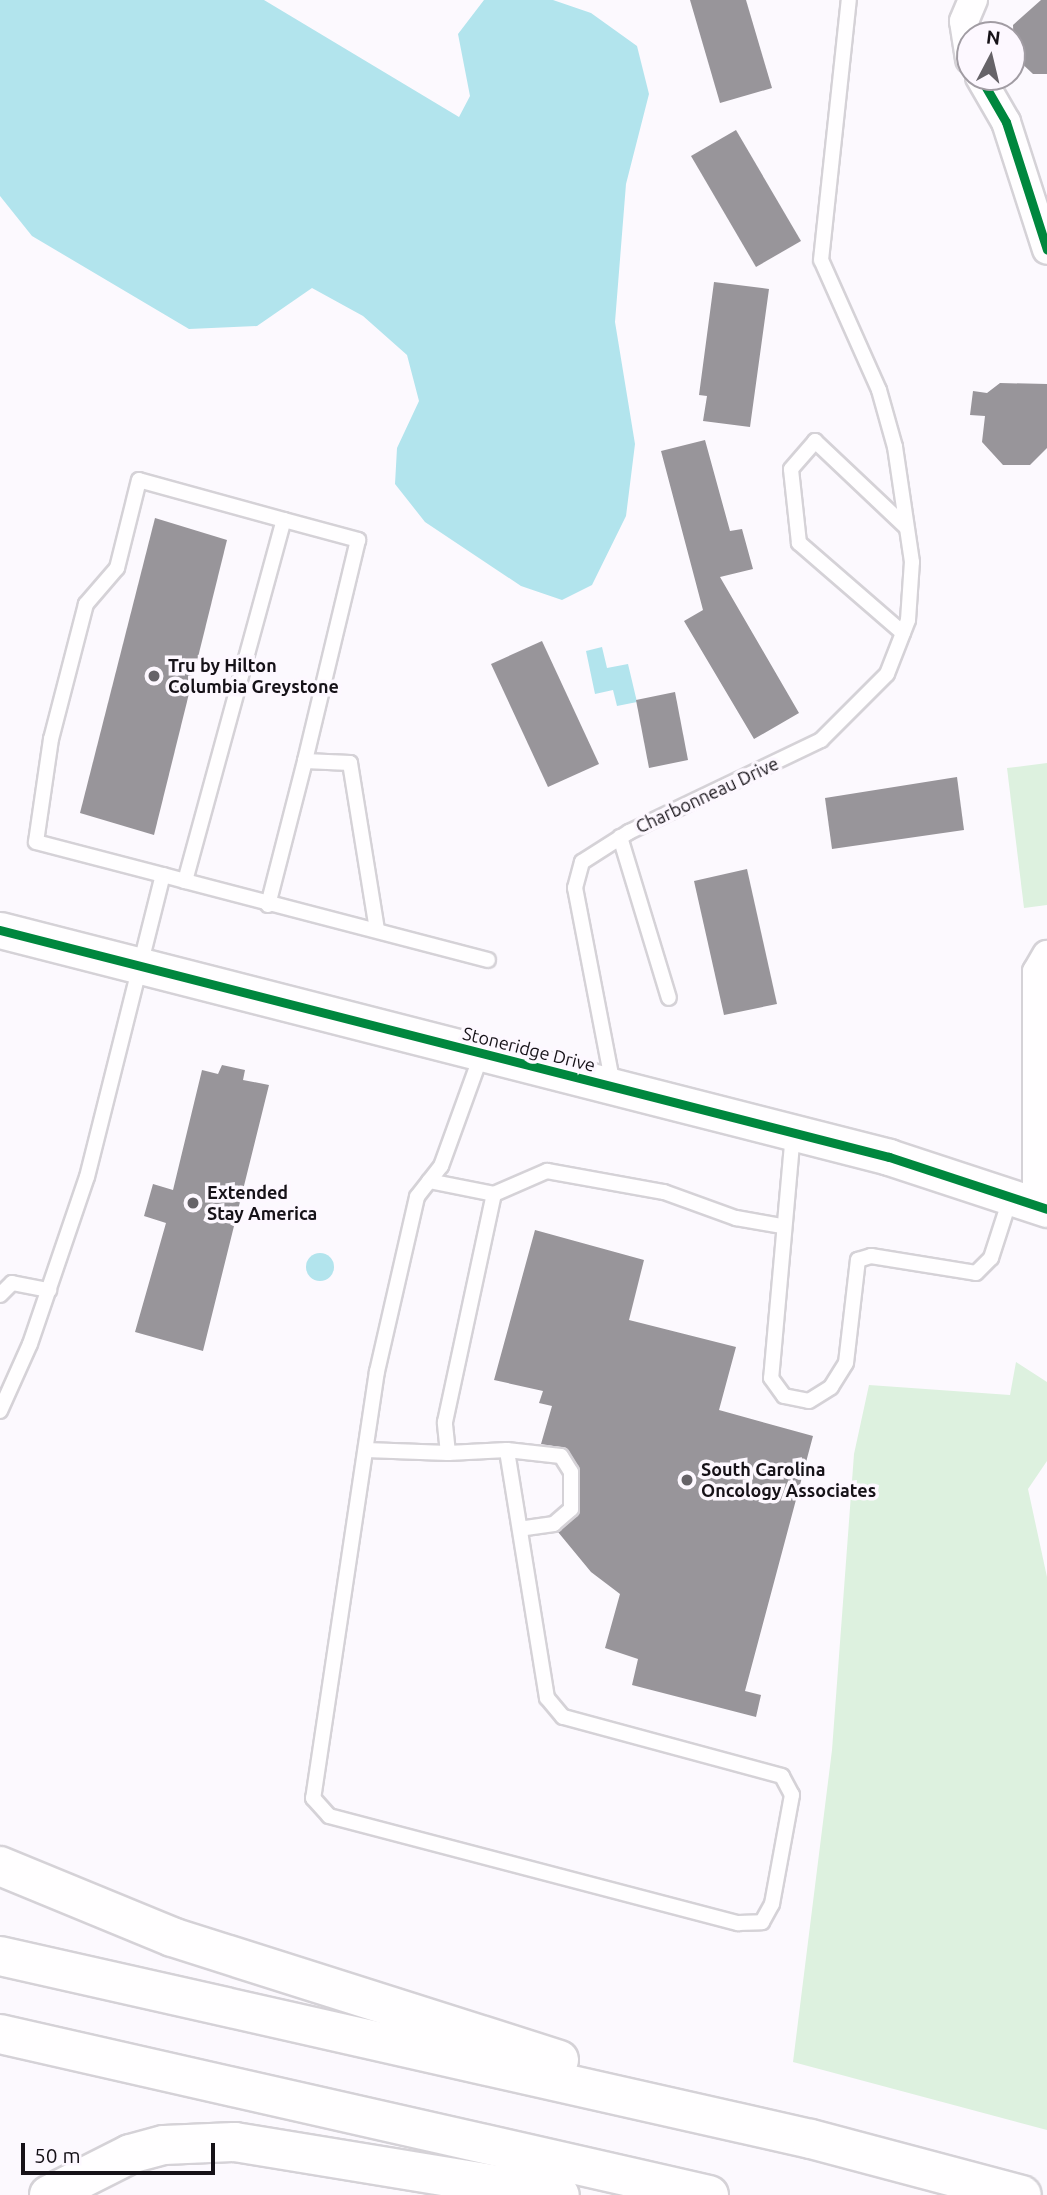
<!DOCTYPE html>
<html>
<head>
<meta charset="utf-8">
<style>
	body { margin:0 }
	#map { position:relative; width:1047px; height:2195px; overflow:hidden; background:#fcf9fe; font-family:Ubuntu,sans-serif }
	div>[style] { position:absolute }
	.green>* { inset:0; background:#ddf1df }
	.water>* { inset:0; background:#b2e4ed }
	.round { border-radius:50% }
	.building>* { inset:0; background:#98959a }
	.roads { filter:drop-shadow(2px 0 #d5d2d7) drop-shadow(-2px 0 #d5d2d7) drop-shadow(0 2px #d5d2d7) drop-shadow(0 -2px #d5d2d7) }
	.service>* { height:14px; margin:-7px; padding:0 7px; transform-origin:7px; border-radius:7px; background:#fffeff }
	.minor>* { height:28px; margin:-14px; padding:0 14px; transform-origin:14px; border-radius:14px; background:#fffeff }
	.tertiary>* { height:35px; margin:-17.5px; padding:0 17.5px; transform-origin:17.5px; border-radius:17.5px; background:#fffeff }
	.motorway>* { height:38px; margin:-19px; padding:0 19px; transform-origin:19px; border-radius:19px; background:#fffeff }
	.cycleway>* { height:9px; margin:-4.5px; padding:0 4.5px; transform-origin:4.5px; border-radius:4.5px; background:#00873e }
	.dots>* { width:19px; height:19px; translate:-50% -50%; box-sizing:border-box; border:4px solid #fdf8ff; border-radius:50% }
	span { translate:-50% -50%; white-space:nowrap; text-align:center; line-height:1.15; -webkit-text-stroke:7px #fdf8ff; paint-order:stroke }
	.poi-label { font-size:18px; color:#161218; font-weight:700 }
	.left { translate:0 -50%; text-align:left }
	.street-label { font-size:18px; color:#161218 }
	.north { position:absolute; left:956px; top:21px; width:70px; height:70px; box-sizing:border-box; background:#fdf8ff; border:2px solid #a19ca3; border-radius:50%; rotate:7deg; font-size:19px; font-weight:700; line-height:28px; text-align:center; color:#161218 }
	.north::after { content:''; display:block; margin:auto; width:24px; height:32px; background:#666368; clip-path:polygon(50% 0,100% 100%,50% 72%,0 100%) }
	.scale { position:absolute; left:21px; top:2143px; width:194px; height:32px; box-sizing:border-box; border:4px solid #161218; border-top:0; padding-left:9px; font-size:21px; line-height:24px; white-space:nowrap; color:#161218; -webkit-text-stroke:5px #fdf8ff; paint-order:stroke }
</style>
</head>
<body>
<div id="map">
	<div class="green">
		<div style="clip-path:polygon(1047px 763px,1047px 905px,1024px 908px,1007px 768px)"></div>
		<div style="clip-path:polygon(1016px 1362px,1047px 1382px,1047px 1461px,1028px 1489px,1047px 1577px,1047px 2130px,793px 2062px,832px 1750px,854px 1454px,869px 1385px,1010px 1395px)"></div>
	</div>
	<div class="water">
		<div style="clip-path:polygon(0 0,264px 0,459px 117px,470px 96px,458px 34px,484px 0,553px 0,591px 13px,637px 46px,649px 94px,626px 184px,615px 322px,635px 444px,626px 516px,592px 585px,562px 600px,521px 586px,425px 522px,395px 484px,397px 448px,419px 401px,407px 355px,363px 316px,312px 288px,257px 326px,189px 329px,32px 236px,0 196px)"></div>
		<div style="clip-path:polygon(602px 647px,607px 668px,628px 664px,637px 702px,617px 706px,613px 690px,595px 694px,586px 651px)"></div>
		<div class="round" style="left:306px;top:1253px;width:28px;height:28px"></div>
	</div>
	<div class="building">
		<div style="clip-path:polygon(690px 0,746px 0,772px 88px,720px 103px)"></div>
		<div style="clip-path:polygon(1041px 0,1047px 0,1047px 74px,1033px 74px,1014px 56px,1013px 25px)"></div>
		<div style="clip-path:polygon(736px 130px,801px 241px,756px 267px,691px 156px)"></div>
		<div style="clip-path:polygon(714px 282px,769px 289px,750px 427px,703px 421px,707px 396px,699px 395px)"></div>
		<div style="clip-path:polygon(1000px 383px,1047px 384px,1047px 448px,1030px 465px,1003px 465px,982px 442px,985px 416px,970px 415px,973px 391px,987px 393px)"></div>
		<div style="clip-path:polygon(705px 440px,730px 531px,742px 529px,753px 569px,720px 577px,799px 713px,754px 739px,684px 621px,703px 610px,661px 451px)"></div>
		<div style="clip-path:polygon(155px 518px,227px 540px,154px 835px,80px 813px)"></div>
		<div style="clip-path:polygon(542px 641px,599px 764px,548px 787px,491px 664px)"></div>
		<div style="clip-path:polygon(675px 692px,688px 760px,649px 768px,636px 700px)"></div>
		<div style="clip-path:polygon(957px 777px,964px 830px,832px 849px,825px 798px)"></div>
		<div style="clip-path:polygon(747px 869px,777px 1004px,724px 1015px,694px 881px)"></div>
		<div style="clip-path:polygon(222px 1065px,245px 1070px,243px 1080px,269px 1085px,203px 1351px,135px 1332px,166px 1223px,144px 1216px,153px 1184px,173px 1190px,202px 1070px,218px 1074px)"></div>
		<div style="clip-path:polygon(535px 1230px,644px 1260px,629px 1320px,736px 1347px,719px 1410px,813px 1436px,745px 1691px,761px 1695px,756px 1717px,632px 1685px,638px 1659px,605px 1648px,620px 1594px,591px 1572px,558px 1532px,580px 1512px,579px 1468px,566px 1448px,541px 1444px,552px 1406px,539px 1403px,543px 1391px,494px 1380px)"></div>
	</div>
	<div class="roads">
		<div class="service">
			<div style="left:284px;top:520px;width:77px;rotate:15.1deg"></div>
			<div style="left:358px;top:540px;width:227px;rotate:103.5deg"></div>
			<div style="left:903px;top:633px;width:138px;rotate:-139.1deg"></div>
			<div style="left:799px;top:543px;width:74px;rotate:-96.2deg"></div>
			<div style="left:791px;top:469px;width:37px;rotate:-49deg"></div>
			<div style="left:815px;top:441px;width:125px;rotate:43.4deg"></div>
			<div style="left:620px;top:837px;width:168px;rotate:73.1deg"></div>
			<div style="left:185px;top:881px;width:313px;rotate:14.6deg"></div>
			<div style="left:268px;top:905px;width:149px;rotate:-75.6deg"></div>
			<div style="left:305px;top:761px;width:45px;rotate:2.5deg"></div>
			<div style="left:350px;top:763px;width:169px;rotate:80.8deg"></div>
			<div style="left:482px;top:1053px;width:120px;rotate:109.9deg"></div>
			<div style="left:441px;top:1166px;width:39px;rotate:128deg"></div>
			<div style="left:417px;top:1197px;width:179px;rotate:102.9deg"></div>
			<div style="left:377px;top:1371px;width:432px;rotate:98.5deg"></div>
			<div style="left:313px;top:1798px;width:24px;rotate:48deg"></div>
			<div style="left:329px;top:1816px;width:423px;rotate:14.7deg"></div>
			<div style="left:738px;top:1923px;width:24px;rotate:-2deg"></div>
			<div style="left:762px;top:1922px;width:21px;rotate:-61deg"></div>
			<div style="left:772px;top:1904px;width:111px;rotate:-79.6deg"></div>
			<div style="left:792px;top:1795px;width:21px;rotate:-118deg"></div>
			<div style="left:782px;top:1776px;width:227px;rotate:-164.9deg"></div>
			<div style="left:563px;top:1717px;width:25px;rotate:-130deg"></div>
			<div style="left:547px;top:1698px;width:251px;rotate:-99.2deg"></div>
			<div style="left:507px;top:1450px;width:59px;rotate:177.1deg"></div>
			<div style="left:448px;top:1453px;width:31px;rotate:-96deg"></div>
			<div style="left:445px;top:1422px;width:233px;rotate:-77.9deg"></div>
			<div style="left:613px;top:1085px;width:201px;rotate:-100.9deg"></div>
			<div style="left:575px;top:888px;width:27px;rotate:-75deg"></div>
			<div style="left:582px;top:862px;width:56px;rotate:-32.6deg"></div>
			<div style="left:629px;top:832px;width:213px;rotate:-25.6deg"></div>
			<div style="left:821px;top:740px;width:93px;rotate:-45deg"></div>
			<div style="left:887px;top:674px;width:58px;rotate:-68.7deg"></div>
			<div style="left:908px;top:620px;width:58px;rotate:-86.1deg"></div>
			<div style="left:912px;top:562px;width:116px;rotate:-98.4deg"></div>
			<div style="left:895px;top:447px;width:59px;rotate:-105.7deg"></div>
			<div style="left:879px;top:390px;width:142px;rotate:-114deg"></div>
			<div style="left:821px;top:260px;width:262px;rotate:-83.9deg"></div>
			<div style="left:793px;top:1133px;width:246px;rotate:95.1deg"></div>
			<div style="left:771px;top:1378px;width:22px;rotate:54deg"></div>
			<div style="left:784px;top:1396px;width:25px;rotate:11deg"></div>
			<div style="left:809px;top:1401px;width:26px;rotate:-32deg"></div>
			<div style="left:831px;top:1387px;width:28px;rotate:-58deg"></div>
			<div style="left:846px;top:1363px;width:104px;rotate:-83.4deg"></div>
			<div style="left:858px;top:1260px;width:14px;rotate:-17deg"></div>
			<div style="left:871px;top:1256px;width:106px;rotate:9.2deg"></div>
			<div style="left:976px;top:1273px;width:21px;rotate:-45deg"></div>
			<div style="left:991px;top:1258px;width:65px;rotate:-72.1deg"></div>
			<div style="left:429px;top:1181px;width:66px;rotate:11.3deg"></div>
			<div style="left:494px;top:1194px;width:58px;rotate:-23.5deg"></div>
			<div style="left:547px;top:1171px;width:119px;rotate:10.2deg"></div>
			<div style="left:664px;top:1192px;width:77px;rotate:19.9deg"></div>
			<div style="left:736px;top:1218px;width:47px;rotate:9.9deg"></div>
			<div style="left:0;top:1295px;width:17px;rotate:-45deg"></div>
			<div style="left:12px;top:1283px;width:38px;rotate:11deg"></div>
			<div style="left:0;top:1411px;width:73px;rotate:-65.9deg"></div>
			<div style="left:30px;top:1344px;width:176px;rotate:-71.2deg"></div>
			<div style="left:87px;top:1177px;width:311px;rotate:-75.9deg"></div>
			<div style="left:163px;top:875px;width:23px;rotate:15deg"></div>
			<div style="left:185px;top:881px;width:374px;rotate:-74.7deg"></div>
			<div style="left:284px;top:520px;width:150px;rotate:-164.6deg"></div>
			<div style="left:139px;top:480px;width:91px;rotate:104deg"></div>
			<div style="left:117px;top:568px;width:48px;rotate:130.7deg"></div>
			<div style="left:86px;top:604px;width:139px;rotate:104.5deg"></div>
			<div style="left:51px;top:739px;width:104px;rotate:98.3deg"></div>
			<div style="left:36px;top:842px;width:131px;rotate:14.6deg"></div>
			<div style="left:366px;top:1450px;width:82px;rotate:2.1deg"></div>
			<div style="left:507px;top:1450px;width:54px;rotate:6.3deg"></div>
			<div style="left:561px;top:1456px;width:19px;rotate:58deg"></div>
			<div style="left:571px;top:1472px;width:37px;rotate:90deg"></div>
			<div style="left:571px;top:1509px;width:23px;rotate:139deg"></div>
			<div style="left:554px;top:1524px;width:34px;rotate:172deg"></div>
		</div>
		<div class="minor">
			<div style="left:970px;top:59px;width:38px;rotate:-99deg"></div>
			<div style="left:964px;top:21px;width:23px;rotate:-67deg"></div>
			<div style="left:980px;top:77px;width:52px;rotate:60deg"></div>
			<div style="left:1006px;top:122px;width:134px;rotate:72.2deg"></div>
			<div style="left:1037px;top:1204px;width:232px;rotate:-90deg"></div>
			<div style="left:1037px;top:972px;width:20px;rotate:-60deg"></div>
		</div>
		<div class="tertiary">
			<div style="left:0;top:930px;width:918px;rotate:14.32deg"></div>
			<div style="left:889px;top:1157px;width:166px;rotate:18.2deg"></div>
		</div>
		<div class="motorway">
			<div style="left:0;top:1866px;width:186px;rotate:22.4deg"></div>
			<div style="left:172px;top:1937px;width:406px;rotate:17.6deg"></div>
			<div style="left:0;top:1956px;width:831px;rotate:12.72deg"></div>
			<div style="left:811px;top:2139px;width:218px;rotate:14.9deg"></div>
			<div style="left:0;top:2034px;width:727px;rotate:12.79deg"></div>
			<div style="left:49px;top:2195px;width:91px;rotate:-26.8deg"></div>
			<div style="left:130px;top:2154px;width:35px;rotate:-15deg"></div>
			<div style="left:164px;top:2145px;width:71px;rotate:-2.4deg"></div>
			<div style="left:235px;top:2142px;width:329px;rotate:9.3deg"></div>
		</div>
	</div>
	<div class="cycleway">
		<div style="left:980px;top:77px;width:52px;rotate:60deg"></div>
		<div style="left:1006px;top:122px;width:134px;rotate:72.2deg"></div>
		<div style="left:0;top:930px;width:918px;rotate:14.32deg"></div>
		<div style="left:889px;top:1157px;width:166px;rotate:18.2deg"></div>
	</div>
	<div class="dots">
		<div style="left:154px;top:676px;background:#666368"></div>
		<div style="left:193px;top:1203px;background:#666368"></div>
		<div style="left:687px;top:1480px;background:#666368"></div>
	</div>
	<div class="poi-label">
		<span class="left" style="left:168px;top:676px">Tru by Hilton<br>Columbia Greystone</span>
		<span class="left" style="left:207px;top:1203px">Extended<br>Stay America</span>
		<span class="left" style="left:701px;top:1480px">South Carolina<br>Oncology Associates</span>
	</div>
	<div class="street-label">
		<span style="left:707px;top:795px;rotate:-25deg">Charbonneau Drive</span>
		<span style="left:529px;top:1049px;rotate:14deg">Stoneridge Drive</span>
	</div>
	<div class="north">N</div>
	<div class="scale">50 m</div>
</div>
</body>
</html>
